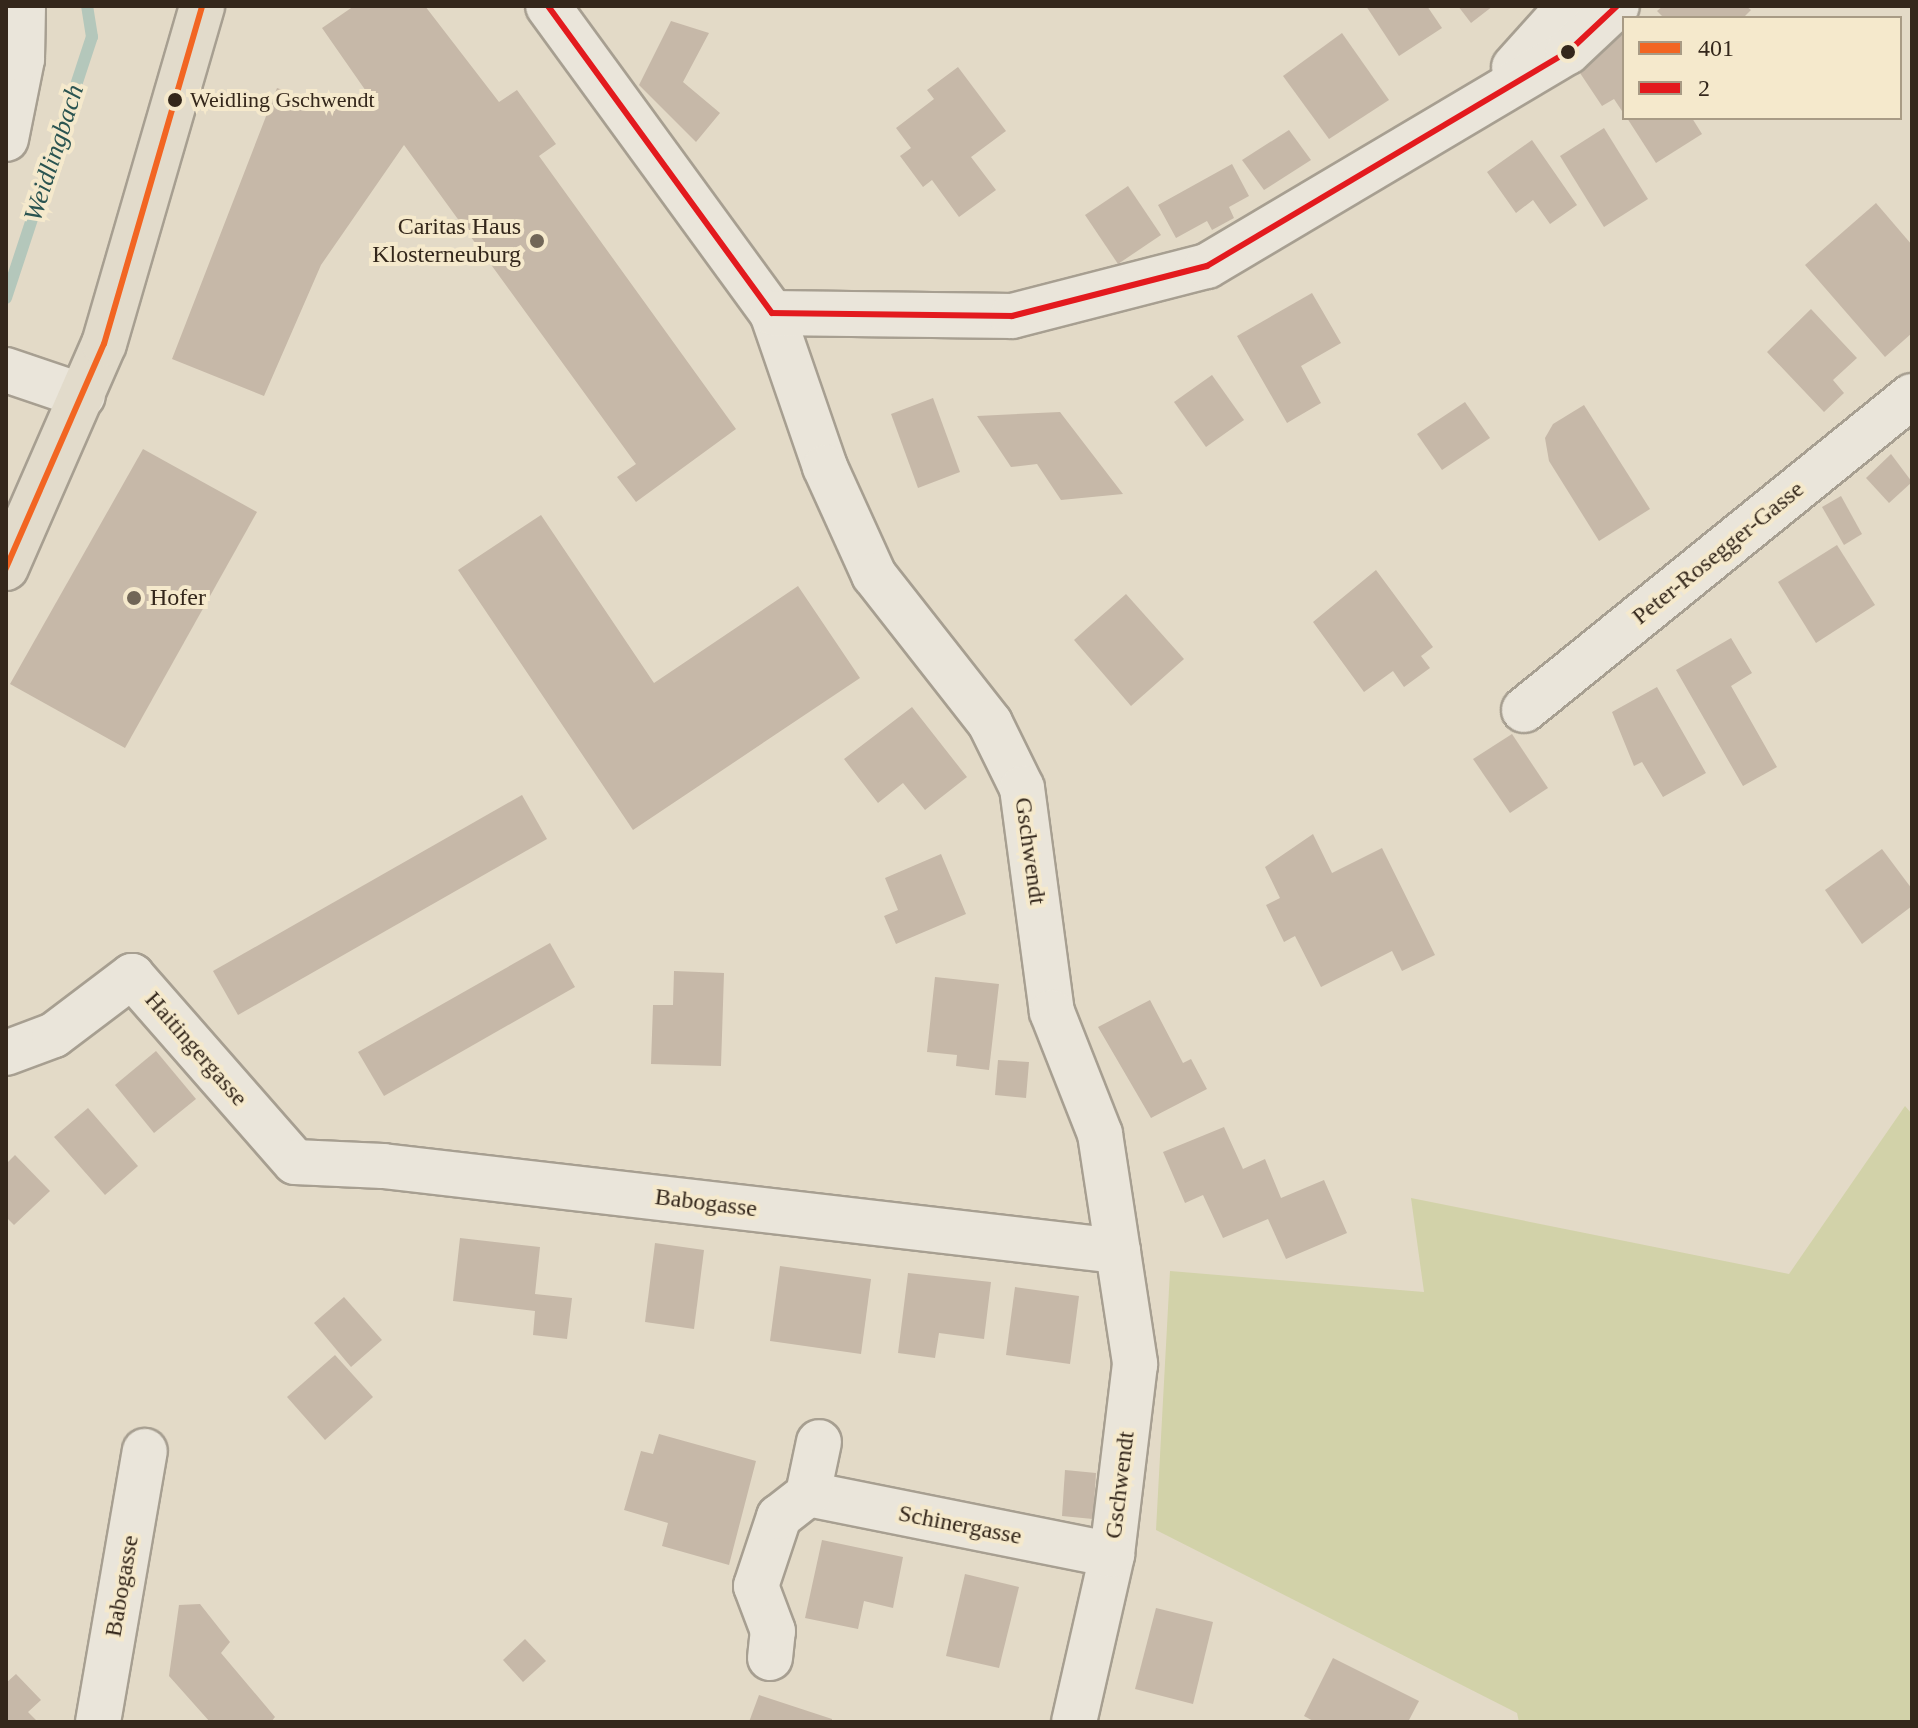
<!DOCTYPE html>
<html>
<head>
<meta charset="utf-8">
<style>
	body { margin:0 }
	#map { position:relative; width:1918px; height:1728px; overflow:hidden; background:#e3dac7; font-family:Georgia,serif }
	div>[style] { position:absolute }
	.green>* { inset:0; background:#d2d2a9 }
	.stream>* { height:12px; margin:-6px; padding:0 6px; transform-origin:6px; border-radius:6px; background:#b4c7bb }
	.building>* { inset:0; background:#c6b8a8 }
	.roads { filter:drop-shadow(2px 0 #a79f91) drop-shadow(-2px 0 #a79f91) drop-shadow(0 2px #a79f91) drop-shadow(0 -2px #a79f91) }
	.minor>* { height:44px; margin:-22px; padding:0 22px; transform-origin:22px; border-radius:22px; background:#eae5da }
	.major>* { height:44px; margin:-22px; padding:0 22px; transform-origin:22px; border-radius:22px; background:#e2dbcb }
	.bus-1>* { height:6px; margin:-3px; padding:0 3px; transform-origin:3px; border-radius:3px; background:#f26522 }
	.bus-2>* { height:6px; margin:-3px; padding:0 3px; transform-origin:3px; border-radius:3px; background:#e31a1e }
	.dots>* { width:22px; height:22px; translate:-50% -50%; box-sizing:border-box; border:4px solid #f5e9cc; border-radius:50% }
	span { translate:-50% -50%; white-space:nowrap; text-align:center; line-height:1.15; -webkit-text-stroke:8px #f5e9cc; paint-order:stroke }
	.bus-label { font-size:22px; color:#34271b }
	.left { translate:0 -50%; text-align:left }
	.poi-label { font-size:24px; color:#34271b }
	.right { translate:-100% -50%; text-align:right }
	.street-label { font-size:24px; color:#34271b }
	.water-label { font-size:26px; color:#2a5451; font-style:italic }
	.frame { position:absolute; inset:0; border:8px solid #34271b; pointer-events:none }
	.legend { position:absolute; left:1622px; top:16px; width:280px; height:104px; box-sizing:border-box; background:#f5e9cc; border:2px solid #a89b85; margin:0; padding:10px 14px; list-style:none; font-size:24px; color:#34271b }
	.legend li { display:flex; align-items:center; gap:16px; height:40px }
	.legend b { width:40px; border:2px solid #a89b85 }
</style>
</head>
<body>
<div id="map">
	<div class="green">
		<div style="clip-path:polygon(1905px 1106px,1912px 1114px,1912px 1722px,1519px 1722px,1517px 1713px,1156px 1530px,1170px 1271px,1424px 1292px,1411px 1198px,1789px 1274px)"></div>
	</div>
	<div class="stream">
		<div style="left:6px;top:298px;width:275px;rotate:-71.8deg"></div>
		<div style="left:92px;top:37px;width:31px;rotate:-99deg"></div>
	</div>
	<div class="building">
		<div style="clip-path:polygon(354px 6px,425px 6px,499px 102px,517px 90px,556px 144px,539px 156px,736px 429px,636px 502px,617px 477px,636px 464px,404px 145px,321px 265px,264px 396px,172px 359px,277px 88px,344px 111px,368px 94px,322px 28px)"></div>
		<div style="clip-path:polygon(1366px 6px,1427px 6px,1442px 28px,1399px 56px)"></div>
		<div style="clip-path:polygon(1458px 6px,1493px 6px,1471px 23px)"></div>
		<div style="clip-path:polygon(1663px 6px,1746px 6px,1751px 10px,1743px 18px,1664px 18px,1657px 11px)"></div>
		<div style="clip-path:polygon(671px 21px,709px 33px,683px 82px,720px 113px,696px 142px,639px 85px)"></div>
		<div style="clip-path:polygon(1616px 27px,1624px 39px,1624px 114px,1614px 99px,1602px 106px,1576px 67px)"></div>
		<div style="clip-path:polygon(1342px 33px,1389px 100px,1329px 139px,1283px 76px)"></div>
		<div style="clip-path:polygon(958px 67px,1006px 131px,971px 157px,996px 190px,959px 217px,932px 180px,923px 187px,900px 156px,911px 148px,896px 128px,934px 99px,927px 90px)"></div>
		<div style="clip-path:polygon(1627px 118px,1692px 118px,1702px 134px,1656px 163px)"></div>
		<div style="clip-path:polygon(1604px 128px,1648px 199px,1604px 227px,1560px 156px)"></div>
		<div style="clip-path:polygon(1289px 130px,1311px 160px,1264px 190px,1242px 160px)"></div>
		<div style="clip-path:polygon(1532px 140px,1577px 205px,1550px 224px,1533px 200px,1516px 213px,1487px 172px)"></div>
		<div style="clip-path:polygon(1232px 164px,1249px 196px,1229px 207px,1234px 218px,1212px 230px,1207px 221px,1176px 238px,1158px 205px)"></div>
		<div style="clip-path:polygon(1128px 186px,1161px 235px,1118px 264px,1085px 215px)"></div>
		<div style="clip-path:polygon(1876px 203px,1912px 245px,1912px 333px,1885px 357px,1805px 265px)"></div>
		<div style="clip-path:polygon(1312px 293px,1341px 343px,1301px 366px,1321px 403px,1287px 423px,1237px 336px)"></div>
		<div style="clip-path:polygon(1811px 309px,1857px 358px,1833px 380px,1844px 393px,1824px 412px,1767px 352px)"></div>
		<div style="clip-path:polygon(1212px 375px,1244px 420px,1206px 447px,1174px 402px)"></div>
		<div style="clip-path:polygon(933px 398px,960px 472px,918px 488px,891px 414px)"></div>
		<div style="clip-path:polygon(1465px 402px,1490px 438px,1442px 470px,1417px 434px)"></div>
		<div style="clip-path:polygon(1584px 405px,1650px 509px,1599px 541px,1549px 461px,1545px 438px,1553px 424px)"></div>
		<div style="clip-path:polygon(1060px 412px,1123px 494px,1061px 500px,1037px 464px,1011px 467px,977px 416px)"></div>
		<div style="clip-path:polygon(143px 449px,257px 512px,125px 748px,10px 684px)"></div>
		<div style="clip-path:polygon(1891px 454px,1912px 482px,1889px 503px,1866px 478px)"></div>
		<div style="clip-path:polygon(1841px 496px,1862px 534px,1844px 545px,1822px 507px)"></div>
		<div style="clip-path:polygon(541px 515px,654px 683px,798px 586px,860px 678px,633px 830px,458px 570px)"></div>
		<div style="clip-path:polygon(1837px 545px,1875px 605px,1816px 643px,1778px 582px)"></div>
		<div style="clip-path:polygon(1376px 570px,1433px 647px,1421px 656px,1430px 668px,1404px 687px,1393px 671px,1364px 692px,1313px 622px)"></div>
		<div style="clip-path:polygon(1126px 594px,1184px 659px,1131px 706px,1074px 640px)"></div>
		<div style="clip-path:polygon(1731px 638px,1752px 673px,1731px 686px,1777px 767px,1743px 786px,1676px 670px)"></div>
		<div style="clip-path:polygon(1657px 687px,1706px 773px,1663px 797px,1642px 762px,1634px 766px,1612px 712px)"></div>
		<div style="clip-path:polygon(912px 707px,967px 777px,925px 810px,903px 783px,878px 803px,844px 759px)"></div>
		<div style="clip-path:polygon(1512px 734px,1548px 788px,1510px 813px,1473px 759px)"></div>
		<div style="clip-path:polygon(522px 795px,547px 839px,238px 1015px,213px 971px)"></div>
		<div style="clip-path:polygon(1313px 834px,1332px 873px,1382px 848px,1435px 955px,1402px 971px,1392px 951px,1321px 987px,1295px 936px,1284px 942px,1266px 905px,1280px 898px,1265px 867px)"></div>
		<div style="clip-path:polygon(1882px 849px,1912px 889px,1912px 906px,1862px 944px,1825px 890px)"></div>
		<div style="clip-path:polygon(941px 854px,966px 914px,896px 944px,884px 916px,898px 910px,885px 878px)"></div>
		<div style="clip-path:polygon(550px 943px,575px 987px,384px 1096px,358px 1052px)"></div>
		<div style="clip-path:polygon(674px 971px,724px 973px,721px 1066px,651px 1064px,653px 1005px,673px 1005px)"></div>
		<div style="clip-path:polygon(935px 977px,999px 984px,989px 1070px,956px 1066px,957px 1055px,927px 1052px)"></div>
		<div style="clip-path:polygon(1150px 1000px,1183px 1063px,1191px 1059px,1207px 1089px,1151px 1118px,1098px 1027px)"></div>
		<div style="clip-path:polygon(156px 1051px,196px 1099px,154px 1133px,115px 1085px)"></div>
		<div style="clip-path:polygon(998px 1060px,1029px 1062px,1026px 1098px,995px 1095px)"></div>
		<div style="clip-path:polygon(88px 1108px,138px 1166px,105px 1195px,54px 1137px)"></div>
		<div style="clip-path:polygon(1224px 1127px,1243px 1169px,1265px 1159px,1281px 1198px,1324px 1180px,1347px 1233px,1286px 1259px,1268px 1219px,1223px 1238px,1203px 1195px,1185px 1203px,1163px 1152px)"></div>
		<div style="clip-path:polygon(15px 1155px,50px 1191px,14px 1225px,6px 1217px,6px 1164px)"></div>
		<div style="clip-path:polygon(460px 1238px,540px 1247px,535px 1294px,572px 1298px,567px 1339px,533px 1335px,535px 1311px,453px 1301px)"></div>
		<div style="clip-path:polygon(655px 1243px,704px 1250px,694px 1329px,645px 1322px)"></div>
		<div style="clip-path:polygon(780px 1266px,871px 1279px,861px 1354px,770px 1341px)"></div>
		<div style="clip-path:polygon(908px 1273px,991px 1282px,984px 1339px,939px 1333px,935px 1358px,898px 1353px)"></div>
		<div style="clip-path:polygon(1015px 1287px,1079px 1296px,1070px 1364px,1006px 1355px)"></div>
		<div style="clip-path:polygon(344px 1297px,382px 1340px,351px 1367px,314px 1323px)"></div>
		<div style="clip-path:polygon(335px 1355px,373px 1397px,325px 1440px,287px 1397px)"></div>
		<div style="clip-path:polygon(659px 1434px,756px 1461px,729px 1565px,662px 1546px,668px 1523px,624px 1510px,641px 1451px,653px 1454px)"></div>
		<div style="clip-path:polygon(1065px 1470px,1096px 1473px,1093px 1519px,1062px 1516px)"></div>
		<div style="clip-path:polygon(822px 1540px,903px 1557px,893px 1608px,864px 1601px,858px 1629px,805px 1618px)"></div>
		<div style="clip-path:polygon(965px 1574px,1019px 1587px,999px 1668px,946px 1656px)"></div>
		<div style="clip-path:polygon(200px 1604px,230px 1642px,221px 1653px,275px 1717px,271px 1722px,210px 1722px,169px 1676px,179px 1605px)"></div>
		<div style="clip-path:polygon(1156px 1608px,1213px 1622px,1193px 1704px,1135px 1689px)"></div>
		<div style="clip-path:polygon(525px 1639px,546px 1661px,523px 1682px,503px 1660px)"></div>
		<div style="clip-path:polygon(1333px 1658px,1419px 1701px,1408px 1722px,1315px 1722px,1304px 1716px)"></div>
		<div style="clip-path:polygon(16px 1674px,41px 1700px,28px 1712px,38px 1722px,6px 1722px,6px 1683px)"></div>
		<div style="clip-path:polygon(759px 1695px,832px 1719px,832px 1722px,749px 1722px)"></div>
	</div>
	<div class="roads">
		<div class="minor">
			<div style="left:548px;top:6px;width:380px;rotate:53.9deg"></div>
			<div style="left:772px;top:313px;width:163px;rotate:71deg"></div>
			<div style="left:825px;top:467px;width:119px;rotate:65.6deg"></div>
			<div style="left:874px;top:575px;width:188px;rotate:51.9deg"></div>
			<div style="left:990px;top:723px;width:72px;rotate:63.8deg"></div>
			<div style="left:1022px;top:788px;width:226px;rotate:82.4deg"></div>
			<div style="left:1052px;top:1012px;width:131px;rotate:68.5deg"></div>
			<div style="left:1100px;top:1134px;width:233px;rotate:81.3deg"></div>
			<div style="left:1135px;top:1364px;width:192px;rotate:96.9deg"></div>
			<div style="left:1112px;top:1555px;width:171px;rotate:102.8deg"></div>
			<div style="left:1514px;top:67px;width:82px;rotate:-48deg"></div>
			<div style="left:6px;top:139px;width:82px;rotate:-78.7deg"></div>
			<div style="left:22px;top:59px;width:53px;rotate:-88.9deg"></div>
			<div style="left:772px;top:313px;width:240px;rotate:0.7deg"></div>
			<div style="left:1012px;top:316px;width:201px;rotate:-14.4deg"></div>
			<div style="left:1207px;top:266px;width:420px;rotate:-30.7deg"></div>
			<div style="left:1568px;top:52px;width:67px;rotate:-43.2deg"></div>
			<div style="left:6px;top:370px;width:81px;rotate:18.7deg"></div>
			<div style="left:1524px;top:710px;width:499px;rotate:-39deg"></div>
			<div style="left:6px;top:1053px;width:51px;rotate:-20.6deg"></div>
			<div style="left:54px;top:1035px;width:98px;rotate:-37.1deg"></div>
			<div style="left:132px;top:976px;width:247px;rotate:48.8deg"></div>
			<div style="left:295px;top:1162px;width:88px;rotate:2.6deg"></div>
			<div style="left:383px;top:1166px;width:740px;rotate:6.6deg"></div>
			<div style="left:808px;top:1494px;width:310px;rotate:11.3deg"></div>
			<div style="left:770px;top:1658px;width:27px;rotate:-84deg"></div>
			<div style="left:773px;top:1631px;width:48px;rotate:-110.7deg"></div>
			<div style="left:756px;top:1586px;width:73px;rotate:-71.6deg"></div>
			<div style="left:779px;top:1517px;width:37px;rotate:-38deg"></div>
			<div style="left:808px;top:1494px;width:53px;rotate:-78.1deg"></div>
			<div style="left:98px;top:1722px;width:275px;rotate:-80.2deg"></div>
		</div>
		<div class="major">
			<div style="left:6px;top:568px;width:244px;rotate:-66.4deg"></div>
			<div style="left:104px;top:344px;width:352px;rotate:-73.8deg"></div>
		</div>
	</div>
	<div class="bus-1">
		<div style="left:6px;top:568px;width:244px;rotate:-66.4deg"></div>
		<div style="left:104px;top:344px;width:352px;rotate:-73.8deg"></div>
	</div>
	<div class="bus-2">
		<div style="left:548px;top:6px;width:380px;rotate:53.9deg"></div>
		<div style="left:772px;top:313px;width:240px;rotate:0.7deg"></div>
		<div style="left:1012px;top:316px;width:201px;rotate:-14.4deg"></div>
		<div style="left:1207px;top:266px;width:420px;rotate:-30.7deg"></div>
		<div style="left:1568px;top:52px;width:67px;rotate:-43.2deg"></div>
	</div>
	<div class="dots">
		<div style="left:1568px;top:52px;background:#34271b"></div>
		<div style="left:175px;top:100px;background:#34271b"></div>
		<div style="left:537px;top:241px;background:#716657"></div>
		<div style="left:134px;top:598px;background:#716657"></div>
	</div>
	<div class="bus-label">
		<span class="left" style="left:190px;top:100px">Weidling Gschwendt</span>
	</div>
	<div class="poi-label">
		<span class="right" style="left:521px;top:241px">Caritas Haus<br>Klosterneuburg</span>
		<span class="left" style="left:150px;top:598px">Hofer</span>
	</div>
	<div class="street-label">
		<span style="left:1718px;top:553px;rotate:-39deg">Peter-Rosegger-Gasse</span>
		<span style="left:1030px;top:851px;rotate:82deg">Gschwendt</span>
		<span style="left:196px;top:1049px;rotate:49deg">Haitingergasse</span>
		<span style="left:706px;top:1203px;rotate:7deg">Babogasse</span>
		<span style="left:1120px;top:1485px;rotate:-83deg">Gschwendt</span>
		<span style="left:960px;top:1525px;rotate:11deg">Schinergasse</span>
		<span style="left:122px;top:1586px;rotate:-80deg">Babogasse</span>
	</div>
	<div class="water-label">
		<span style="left:54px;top:153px;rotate:-72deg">Weidlingbach</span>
	</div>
	<div class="frame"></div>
	<ul class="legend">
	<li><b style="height:10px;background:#f26522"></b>401</li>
	<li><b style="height:10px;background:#e31a1e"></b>2</li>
	</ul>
</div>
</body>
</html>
